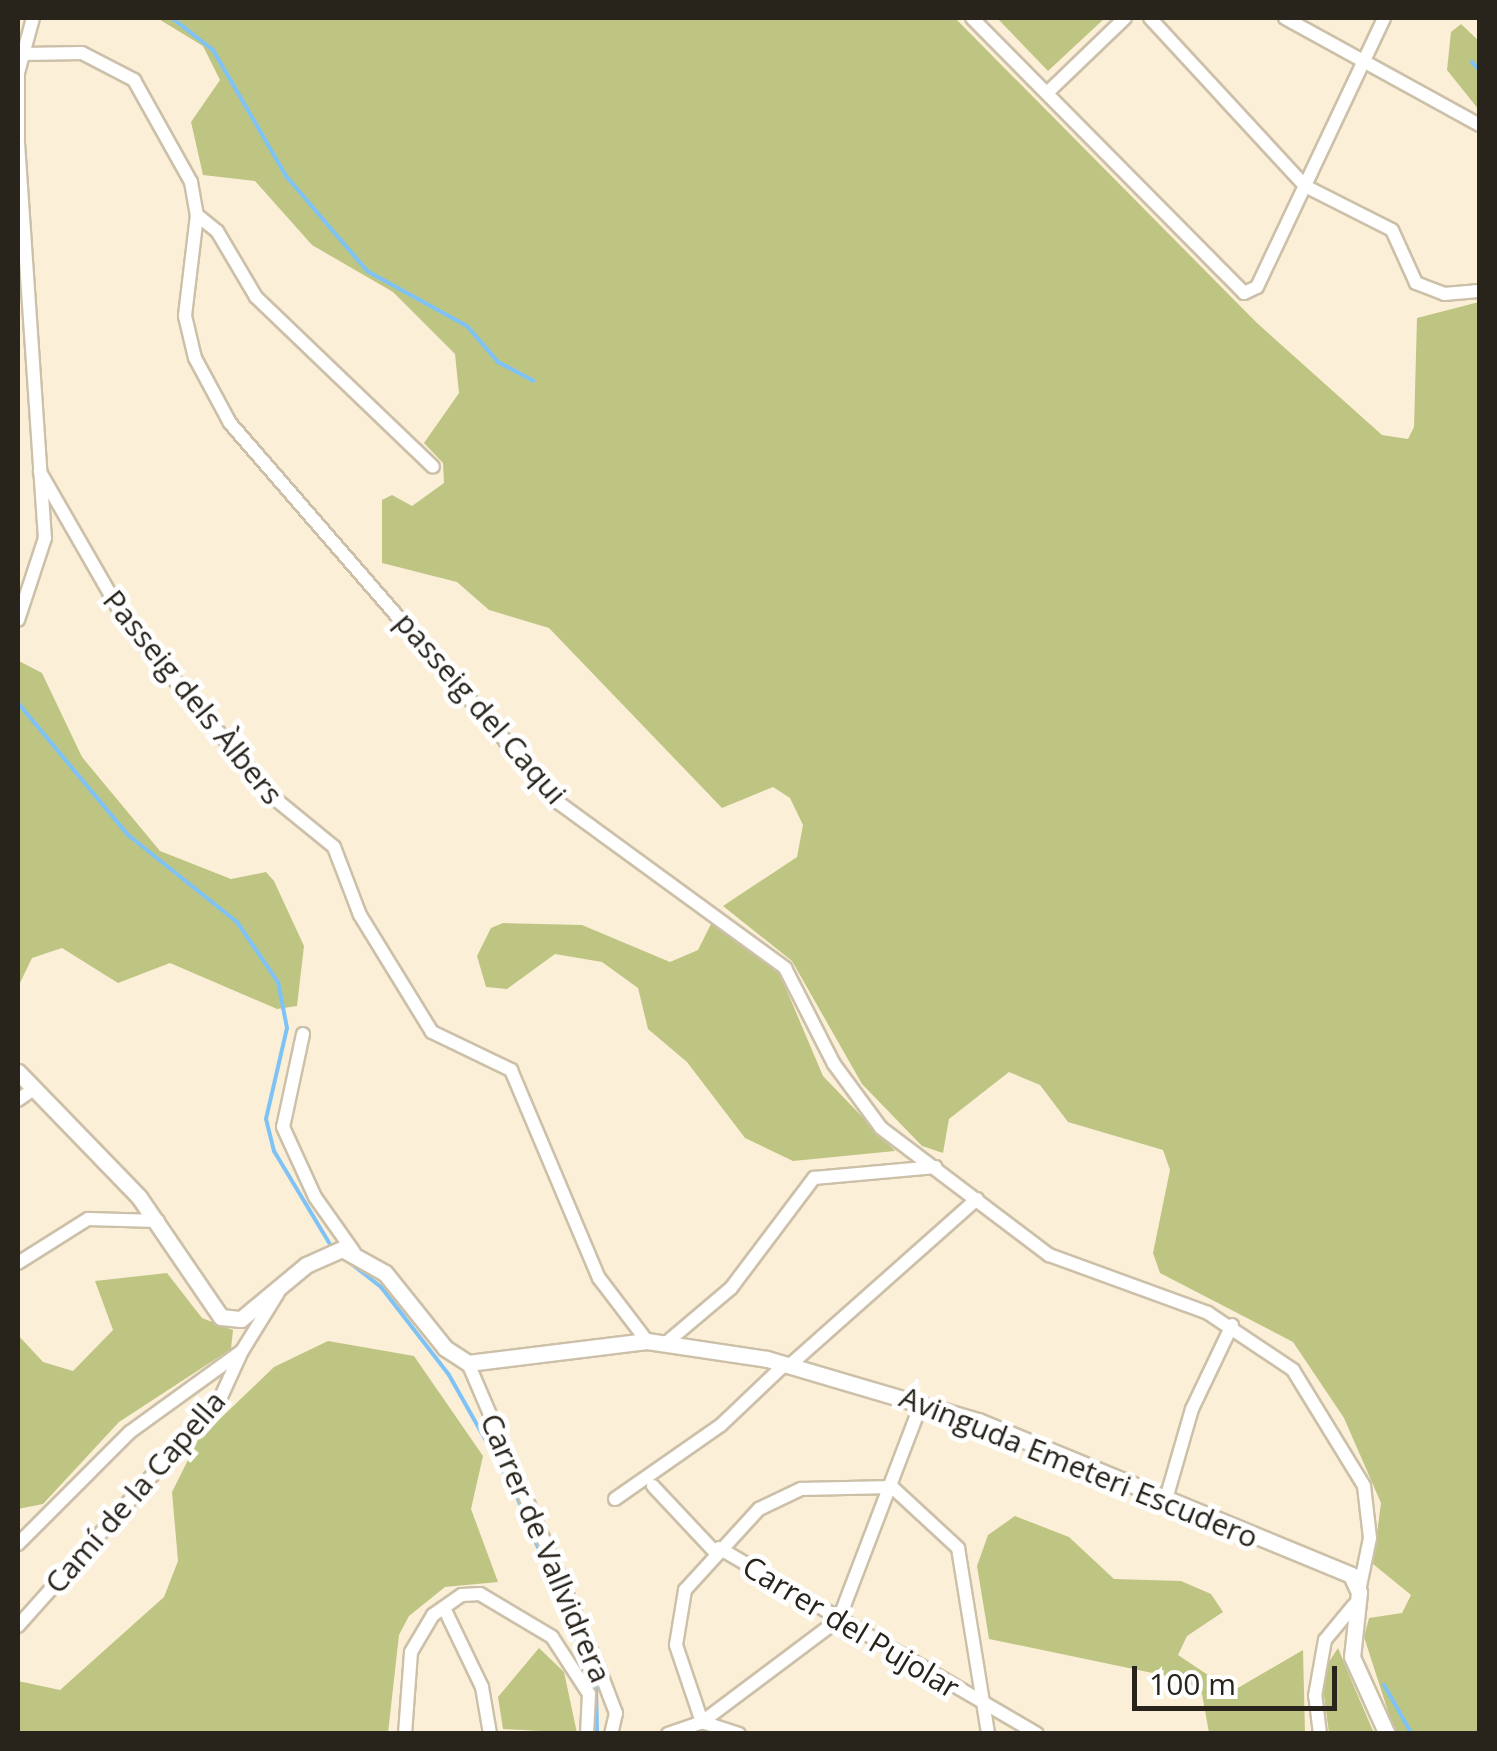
<!DOCTYPE html>
<html>
<head>
<meta charset="utf-8">
<style>
	body { margin:0 }
	#map { position:relative; width:1497px; height:1751px; overflow:hidden; background:#fcefd8; font-family:"Open Sans",sans-serif }
	div>[style] { position:absolute }
	.green>* { inset:0; background:#bec583 }
	.stream>* { height:4px; margin:-2px; padding:0 2px; transform-origin:2px; border-radius:2px; background:#7fc3f6 }
	.roads { filter:drop-shadow(2px 0 #ccc0a9) drop-shadow(-2px 0 #ccc0a9) drop-shadow(0 2px #ccc0a9) drop-shadow(0 -2px #ccc0a9) }
	.minor>* { height:12px; margin:-6px; padding:0 6px; transform-origin:6px; border-radius:6px; background:#fff }
	.tertiary>* { height:15px; margin:-7.5px; padding:0 7.5px; transform-origin:7.5px; border-radius:7.5px; background:#fff }
	span { translate:-50% -50%; white-space:nowrap; text-align:center; line-height:1.15; -webkit-text-stroke:10px #fff; paint-order:stroke }
	.street-label { font-size:30px; color:#28231b }
	.frame { position:absolute; inset:0; border:20px solid #28231b; pointer-events:none }
	.scale { position:absolute; left:1132px; top:1666px; width:205px; height:45px; box-sizing:border-box; border:5px solid #28231b; border-top:0; padding-left:12px; font-size:30px; line-height:35px; white-space:nowrap; color:#28231b; -webkit-text-stroke:8px #fff; paint-order:stroke }
</style>
</head>
<body>
<div id="map">
	<div class="green">
		<div style="clip-path:polygon(157px 18px,955px 18px,1257px 323px,1382px 435px,1408px 439px,1414px 427px,1417px 318px,1479px 302px,1479px 1733px,1395px 1733px,1364px 1637px,1369px 1618px,1402px 1613px,1411px 1595px,1373px 1564px,1381px 1503px,1344px 1418px,1293px 1342px,1160px 1273px,1153px 1253px,1170px 1170px,1163px 1150px,1068px 1122px,1040px 1085px,1009px 1072px,949px 1119px,943px 1153px,922px 1146px,862px 1084px,792px 961px,723px 906px,797px 857px,803px 825px,790px 798px,773px 787px,722px 808px,549px 628px,489px 610px,457px 582px,382px 563px,382px 500px,392px 495px,412px 506px,444px 483px,443px 463px,424px 443px,459px 393px,455px 354px,393px 292px,312px 245px,255px 181px,203px 175px,191px 122px,220px 80px,203px 46px)"></div>
		<div style="clip-path:polygon(997px 18px,1105px 18px,1048px 71px)"></div>
		<div style="clip-path:polygon(1461px 24px,1479px 41px,1479px 110px,1447px 70px,1451px 32px)"></div>
		<div style="clip-path:polygon(19px 661px,42px 673px,82px 757px,160px 851px,231px 879px,266px 872px,274px 881px,304px 946px,297px 1006px,277px 1009px,170px 963px,118px 983px,62px 948px,32px 958px,18px 987px)"></div>
		<div style="clip-path:polygon(503px 923px,582px 925px,670px 962px,698px 950px,711px 924px,721px 928px,779px 972px,823px 1076px,895px 1151px,793px 1161px,745px 1138px,687px 1062px,648px 1029px,638px 988px,602px 962px,555px 954px,507px 989px,486px 987px,477px 956px,491px 928px)"></div>
		<div style="clip-path:polygon(167px 1273px,202px 1318px,233px 1330px,231px 1349px,119px 1422px,43px 1504px,18px 1509px,18px 1335px,43px 1362px,73px 1371px,113px 1330px,95px 1281px)"></div>
		<div style="clip-path:polygon(328px 1341px,414px 1356px,483px 1456px,471px 1509px,498px 1582px,445px 1587px,409px 1616px,399px 1635px,388px 1733px,18px 1733px,18px 1681px,60px 1690px,164px 1597px,178px 1561px,172px 1492px,198px 1440px,274px 1367px)"></div>
		<div style="clip-path:polygon(1015px 1516px,1069px 1537px,1114px 1579px,1181px 1581px,1211px 1594px,1223px 1612px,1187px 1636px,1178px 1655px,1226px 1687px,1236px 1689px,1303px 1650px,1305px 1733px,1209px 1733px,1202px 1694px,1186px 1680px,989px 1639px,977px 1566px,988px 1535px)"></div>
		<div style="clip-path:polygon(539px 1648px,564px 1672px,577px 1733px,503px 1729px,498px 1697px)"></div>
		<div style="clip-path:polygon(1338px 1648px,1355px 1689px,1374px 1733px,1329px 1733px,1321px 1674px)"></div>
	</div>
	<div class="stream">
		<div style="left:172px;top:18px;width:52px;rotate:38deg"></div>
		<div style="left:213px;top:50px;width:146px;rotate:59.9deg"></div>
		<div style="left:286px;top:176px;width:125px;rotate:49.5deg"></div>
		<div style="left:367px;top:271px;width:114px;rotate:28.8deg"></div>
		<div style="left:467px;top:326px;width:48px;rotate:49.3deg"></div>
		<div style="left:498px;top:362px;width:40px;rotate:28deg"></div>
		<div style="left:1472px;top:62px;width:12px;rotate:48deg"></div>
		<div style="left:18px;top:703px;width:172px;rotate:50.2deg"></div>
		<div style="left:128px;top:835px;width:139px;rotate:38.6deg"></div>
		<div style="left:237px;top:922px;width:73px;rotate:55.7deg"></div>
		<div style="left:278px;top:982px;width:47px;rotate:78.9deg"></div>
		<div style="left:287px;top:1028px;width:93px;rotate:103deg"></div>
		<div style="left:266px;top:1119px;width:33px;rotate:76deg"></div>
		<div style="left:274px;top:1151px;width:114px;rotate:59deg"></div>
		<div style="left:344px;top:1258px;width:47px;rotate:38.1deg"></div>
		<div style="left:381px;top:1287px;width:111px;rotate:52.3deg"></div>
		<div style="left:449px;top:1375px;width:134px;rotate:60.6deg"></div>
		<div style="left:515px;top:1492px;width:212px;rotate:67.5deg"></div>
		<div style="left:596px;top:1688px;width:45px;rotate:88.7deg"></div>
		<div style="left:1384px;top:1685px;width:56px;rotate:60.3deg"></div>
	</div>
	<div class="roads">
		<div class="minor">
			<div style="left:972px;top:18px;width:387px;rotate:45.3deg"></div>
			<div style="left:1244px;top:293px;width:14px;rotate:-25deg"></div>
			<div style="left:1257px;top:287px;width:297px;rotate:-64.7deg"></div>
			<div style="left:1150px;top:18px;width:229px;rotate:47.3deg"></div>
			<div style="left:1305px;top:186px;width:97px;rotate:26.8deg"></div>
			<div style="left:1392px;top:230px;width:58px;rotate:65.6deg"></div>
			<div style="left:1416px;top:283px;width:30px;rotate:21deg"></div>
			<div style="left:1444px;top:294px;width:36px;rotate:-5deg"></div>
			<div style="left:1285px;top:18px;width:222px;rotate:28.8deg"></div>
			<div style="left:23px;top:54px;width:59px;rotate:-1deg"></div>
			<div style="left:82px;top:53px;width:59px;rotate:27.4deg"></div>
			<div style="left:134px;top:80px;width:117px;rotate:60.8deg"></div>
			<div style="left:191px;top:182px;width:34px;rotate:80deg"></div>
			<div style="left:197px;top:215px;width:26px;rotate:39deg"></div>
			<div style="left:217px;top:231px;width:77px;rotate:59.4deg"></div>
			<div style="left:256px;top:297px;width:245px;rotate:43.8deg"></div>
			<div style="left:1047px;top:93px;width:108px;rotate:-43.9deg"></div>
			<div style="left:18px;top:139px;width:66px;rotate:-90deg"></div>
			<div style="left:18px;top:73px;width:57px;rotate:-74.7deg"></div>
			<div style="left:18px;top:143px;width:396px;rotate:86.1deg"></div>
			<div style="left:45px;top:538px;width:86px;rotate:108.2deg"></div>
			<div style="left:197px;top:215px;width:102px;rotate:96.8deg"></div>
			<div style="left:185px;top:316px;width:43px;rotate:76.6deg"></div>
			<div style="left:195px;top:358px;width:74px;rotate:61.7deg"></div>
			<div style="left:230px;top:423px;width:503px;rotate:49.11deg"></div>
			<div style="left:559px;top:803px;width:280px;rotate:36.1deg"></div>
			<div style="left:785px;top:968px;width:108px;rotate:63deg"></div>
			<div style="left:834px;top:1064px;width:79px;rotate:53.7deg"></div>
			<div style="left:881px;top:1128px;width:211px;rotate:37.1deg"></div>
			<div style="left:1049px;top:1255px;width:169px;rotate:20deg"></div>
			<div style="left:1208px;top:1313px;width:102px;rotate:33.8deg"></div>
			<div style="left:1293px;top:1370px;width:136px;rotate:58.5deg"></div>
			<div style="left:1364px;top:1486px;width:52px;rotate:83.4deg"></div>
			<div style="left:1370px;top:1538px;width:54px;rotate:101.7deg"></div>
			<div style="left:40px;top:472px;width:177px;rotate:60.1deg"></div>
			<div style="left:128px;top:625px;width:226px;rotate:49.8deg"></div>
			<div style="left:274px;top:798px;width:77px;rotate:39.2deg"></div>
			<div style="left:334px;top:847px;width:73px;rotate:69.1deg"></div>
			<div style="left:360px;top:915px;width:137px;rotate:58.4deg"></div>
			<div style="left:432px;top:1032px;width:88px;rotate:25.7deg"></div>
			<div style="left:511px;top:1070px;width:226px;rotate:67.1deg"></div>
			<div style="left:599px;top:1278px;width:79px;rotate:52.7deg"></div>
			<div style="left:303px;top:1034px;width:95px;rotate:102.1deg"></div>
			<div style="left:283px;top:1127px;width:77px;rotate:65.4deg"></div>
			<div style="left:315px;top:1197px;width:67px;rotate:54.7deg"></div>
			<div style="left:18px;top:1100px;width:16px;rotate:-35deg"></div>
			<div style="left:18px;top:1263px;width:83px;rotate:-32.2deg"></div>
			<div style="left:88px;top:1219px;width:70px;rotate:1.6deg"></div>
			<div style="left:666px;top:1343px;width:85px;rotate:-40.2deg"></div>
			<div style="left:731px;top:1288px;width:138px;rotate:-53deg"></div>
			<div style="left:814px;top:1178px;width:122px;rotate:-5.2deg"></div>
			<div style="left:468px;top:1363px;width:324px;rotate:66.8deg"></div>
			<div style="left:596px;top:1661px;width:56px;rotate:69deg"></div>
			<div style="left:616px;top:1713px;width:22px;rotate:103deg"></div>
			<div style="left:790px;top:1365px;width:250px;rotate:-41.6deg"></div>
			<div style="left:653px;top:1486px;width:91px;rotate:46.8deg"></div>
			<div style="left:892px;top:1487px;width:90px;rotate:42.7deg"></div>
			<div style="left:958px;top:1548px;width:188px;rotate:80.8deg"></div>
			<div style="left:615px;top:1499px;width:129px;rotate:-34.9deg"></div>
			<div style="left:721px;top:1425px;width:88px;rotate:-43.6deg"></div>
			<div style="left:1166px;top:1499px;width:94px;rotate:-73.9deg"></div>
			<div style="left:1192px;top:1409px;width:93px;rotate:-64.5deg"></div>
			<div style="left:18px;top:1544px;width:158px;rotate:-45deg"></div>
			<div style="left:130px;top:1432px;width:138px;rotate:-35.9deg"></div>
			<div style="left:242px;top:1351px;width:68px;rotate:-58.2deg"></div>
			<div style="left:719px;top:1548px;width:368px;rotate:30.3deg"></div>
			<div style="left:444px;top:1608px;width:88px;rotate:64.3deg"></div>
			<div style="left:482px;top:1687px;width:48px;rotate:80.3deg"></div>
			<div style="left:18px;top:1626px;width:304px;rotate:-48.3deg"></div>
			<div style="left:220px;top:1399px;width:53px;rotate:-65.4deg"></div>
			<div style="left:405px;top:1734px;width:82px;rotate:-85.8deg"></div>
			<div style="left:411px;top:1652px;width:43px;rotate:-59.3deg"></div>
			<div style="left:433px;top:1615px;width:35px;rotate:-35deg"></div>
			<div style="left:462px;top:1595px;width:18px;rotate:-3deg"></div>
			<div style="left:480px;top:1594px;width:84px;rotate:30.8deg"></div>
			<div style="left:552px;top:1637px;width:68px;rotate:57deg"></div>
			<div style="left:589px;top:1694px;width:40px;rotate:92.9deg"></div>
			<div style="left:668px;top:1734px;width:36px;rotate:-19deg"></div>
			<div style="left:702px;top:1722px;width:171px;rotate:-36.9deg"></div>
			<div style="left:839px;top:1619px;width:232px;rotate:-69.1deg"></div>
			<div style="left:739px;top:1734px;width:39px;rotate:-162deg"></div>
			<div style="left:702px;top:1722px;width:81px;rotate:-108.7deg"></div>
			<div style="left:676px;top:1645px;width:56px;rotate:-80.7deg"></div>
			<div style="left:685px;top:1590px;width:110px;rotate:-47.6deg"></div>
			<div style="left:759px;top:1509px;width:47px;rotate:-25.5deg"></div>
			<div style="left:801px;top:1489px;width:91px;rotate:-1.3deg"></div>
			<div style="left:1320px;top:1734px;width:38px;rotate:-97deg"></div>
			<div style="left:1315px;top:1696px;width:57px;rotate:-79.9deg"></div>
			<div style="left:1325px;top:1640px;width:45px;rotate:-50.4deg"></div>
		</div>
		<div class="tertiary">
			<div style="left:18px;top:1072px;width:174px;rotate:45.9deg"></div>
			<div style="left:139px;top:1197px;width:145px;rotate:55.7deg"></div>
			<div style="left:221px;top:1317px;width:20px;rotate:6deg"></div>
			<div style="left:241px;top:1319px;width:85px;rotate:-39.7deg"></div>
			<div style="left:306px;top:1265px;width:39px;rotate:-24deg"></div>
			<div style="left:342px;top:1249px;width:49px;rotate:29.2deg"></div>
			<div style="left:385px;top:1273px;width:96px;rotate:51.3deg"></div>
			<div style="left:445px;top:1348px;width:27px;rotate:33deg"></div>
			<div style="left:468px;top:1363px;width:180px;rotate:-7deg"></div>
			<div style="left:647px;top:1341px;width:121px;rotate:8.5deg"></div>
			<div style="left:767px;top:1359px;width:220px;rotate:16.4deg"></div>
			<div style="left:978px;top:1421px;width:404px;rotate:22.4deg"></div>
			<div style="left:1351px;top:1575px;width:19px;rotate:65deg"></div>
			<div style="left:1359px;top:1592px;width:65px;rotate:96.1deg"></div>
			<div style="left:1352px;top:1657px;width:85px;rotate:65.6deg"></div>
		</div>
	</div>
	<div class="street-label">
		<span style="left:193px;top:697px;rotate:51deg">Passeig dels Àlbers</span>
		<span style="left:481px;top:708px;rotate:49deg">passeig del Caqui</span>
		<span style="left:1079px;top:1467px;rotate:22deg">Avinguda Emeteri Escudero</span>
		<span style="left:135px;top:1492px;rotate:-49deg">Camí de la Capella</span>
		<span style="left:546px;top:1548px;rotate:67deg">Carrer de Vallvidrera</span>
		<span style="left:851px;top:1627px;rotate:31deg">Carrer del Pujolar</span>
	</div>
	<div class="frame"></div>
	<div class="scale">100 m</div>
</div>
</body>
</html>
